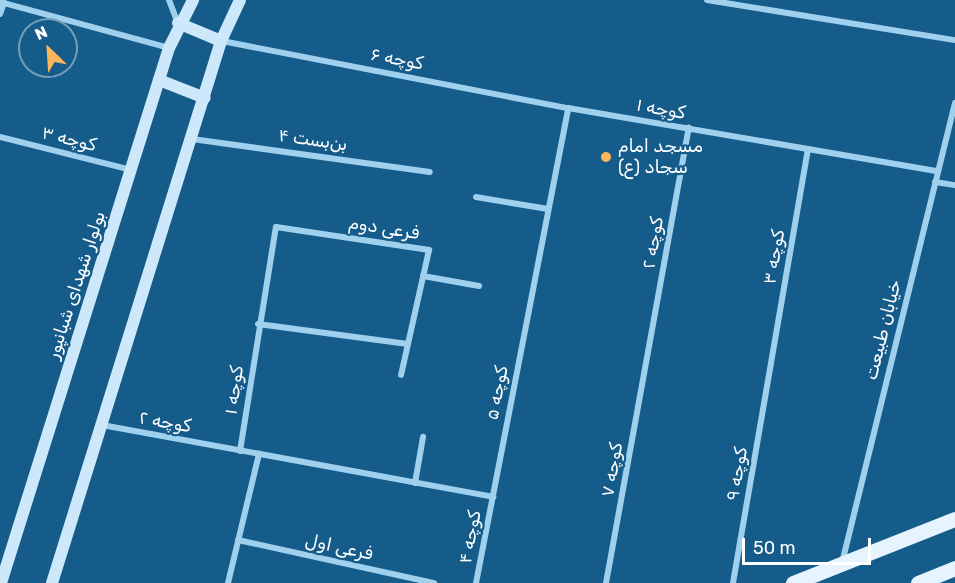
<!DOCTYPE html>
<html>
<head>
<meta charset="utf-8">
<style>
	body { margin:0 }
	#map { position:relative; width:955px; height:583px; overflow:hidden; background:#165c8a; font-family:Rubik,Vazirmatn,sans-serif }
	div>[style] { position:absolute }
	.street>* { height:6px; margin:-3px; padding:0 3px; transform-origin:3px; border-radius:3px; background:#9fd0ee }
	.secondary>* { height:12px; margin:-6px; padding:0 6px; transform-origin:6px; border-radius:6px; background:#cce8fa }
	.primary>* { height:15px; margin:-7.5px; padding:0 7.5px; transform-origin:7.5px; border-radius:7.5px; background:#e6f4ff }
	.dots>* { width:16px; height:16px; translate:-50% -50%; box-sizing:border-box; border:3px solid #165c8a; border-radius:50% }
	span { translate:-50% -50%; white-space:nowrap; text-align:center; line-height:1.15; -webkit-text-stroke:4.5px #165c8a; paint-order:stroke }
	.street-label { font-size:18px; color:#fff }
	.poi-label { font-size:18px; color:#fff }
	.left { translate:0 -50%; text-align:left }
	.north { position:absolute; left:18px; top:18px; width:60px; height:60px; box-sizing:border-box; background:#165c8a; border:2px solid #739db9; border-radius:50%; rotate:335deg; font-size:16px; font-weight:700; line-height:24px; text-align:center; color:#fff }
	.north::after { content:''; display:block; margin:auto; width:21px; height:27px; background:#ffb55c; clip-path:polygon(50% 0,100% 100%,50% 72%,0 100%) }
	.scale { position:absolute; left:742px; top:538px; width:129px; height:27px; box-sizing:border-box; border:3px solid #fff; border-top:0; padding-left:8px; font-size:18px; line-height:21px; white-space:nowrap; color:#fff; -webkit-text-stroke:4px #165c8a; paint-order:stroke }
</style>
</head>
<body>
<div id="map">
	<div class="street">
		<div style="left:169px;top:0;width:25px;rotate:69deg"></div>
		<div style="left:707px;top:0;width:251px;rotate:9.2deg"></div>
		<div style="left:0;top:2px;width:175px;rotate:15.2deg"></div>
		<div style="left:0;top:14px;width:12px;rotate:-70deg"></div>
		<div style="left:222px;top:41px;width:352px;rotate:11deg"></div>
		<div style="left:568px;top:108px;width:375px;rotate:9.7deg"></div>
		<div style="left:0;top:137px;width:135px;rotate:14.1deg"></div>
		<div style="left:192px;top:139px;width:240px;rotate:7.9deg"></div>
		<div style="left:935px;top:182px;width:20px;rotate:9deg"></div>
		<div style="left:476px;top:197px;width:73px;rotate:9.5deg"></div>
		<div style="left:423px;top:276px;width:57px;rotate:10.1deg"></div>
		<div style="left:258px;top:324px;width:151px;rotate:7.6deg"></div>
		<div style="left:102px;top:425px;width:398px;rotate:10.4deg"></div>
		<div style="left:240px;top:451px;width:227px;rotate:-80.9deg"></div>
		<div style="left:276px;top:227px;width:155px;rotate:8.5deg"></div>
		<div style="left:429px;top:250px;width:128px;rotate:102.6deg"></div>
		<div style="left:415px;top:483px;width:47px;rotate:-80.1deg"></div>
		<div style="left:238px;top:540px;width:201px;rotate:12.4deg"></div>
		<div style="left:842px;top:563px;width:474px;rotate:-76.2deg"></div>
		<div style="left:228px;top:583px;width:133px;rotate:-76.5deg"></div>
		<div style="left:476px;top:583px;width:484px;rotate:-79deg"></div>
		<div style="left:606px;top:583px;width:463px;rotate:-79.7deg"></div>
		<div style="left:733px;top:583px;width:440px;rotate:-80.2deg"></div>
	</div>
	<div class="secondary">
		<div style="left:178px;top:23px;width:47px;rotate:22.7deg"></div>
		<div style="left:159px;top:80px;width:49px;rotate:21.4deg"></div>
		<div style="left:1px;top:583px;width:561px;rotate:-72.57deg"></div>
		<div style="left:169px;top:48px;width:54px;rotate:-63.4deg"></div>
		<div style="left:52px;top:583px;width:568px;rotate:-72.68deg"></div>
		<div style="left:221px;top:41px;width:45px;rotate:-65.1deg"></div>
	</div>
	<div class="primary">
		<div style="left:793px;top:583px;width:174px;rotate:-21.6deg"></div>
		<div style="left:918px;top:583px;width:40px;rotate:-22deg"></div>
	</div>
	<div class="dots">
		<div style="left:606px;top:157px;background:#ffb55c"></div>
	</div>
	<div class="street-label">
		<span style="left:397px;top:59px;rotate:11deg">کوچه ۶</span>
		<span style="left:661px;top:109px;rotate:10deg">کوچه ۱</span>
		<span style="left:69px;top:139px;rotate:14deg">کوچه ۳</span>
		<span style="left:313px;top:140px;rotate:8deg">بن‌بست ۴</span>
		<span style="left:384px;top:228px;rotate:9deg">فرعی دوم</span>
		<span style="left:653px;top:243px;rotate:-80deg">کوچه ۲</span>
		<span style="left:774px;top:257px;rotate:-80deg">کوچه ۳</span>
		<span style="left:76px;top:285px;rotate:-72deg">بولوار شهدای شبانپور</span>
		<span style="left:883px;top:330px;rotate:-76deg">خیابان طبیعت</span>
		<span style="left:234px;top:390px;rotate:-82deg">کوچه ۱</span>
		<span style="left:497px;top:393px;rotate:-79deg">کوچه ۵</span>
		<span style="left:165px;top:422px;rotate:10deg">کوچه ۲</span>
		<span style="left:612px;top:470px;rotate:-80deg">کوچه ۷</span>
		<span style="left:737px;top:474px;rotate:-80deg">کوچه ۹</span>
		<span style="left:470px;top:537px;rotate:-79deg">کوچه ۴</span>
		<span style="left:339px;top:547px;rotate:12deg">فرعی اول</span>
	</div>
	<div class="poi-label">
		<span class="left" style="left:618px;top:157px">مسجد امام<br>سجاد (ع)</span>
	</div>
	<div class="north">N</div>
	<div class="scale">50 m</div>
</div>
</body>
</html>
